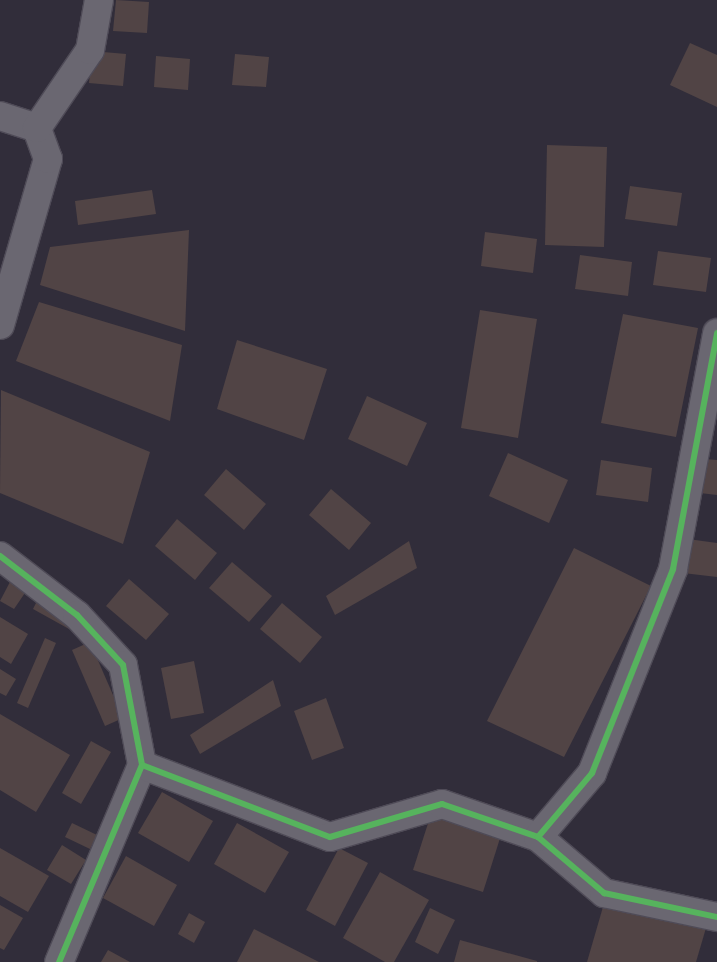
<!DOCTYPE html>
<html>
<head>
<meta charset="utf-8">
<style>
	body { margin:0 }
	#map { position:relative; width:717px; height:962px; overflow:hidden; background:#312d3a; font-family:"Exo 2",sans-serif }
	div>[style] { position:absolute }
	.building>* { inset:0; background:#514445 }
	.roads { filter:drop-shadow(1px 0 #4f4b57) drop-shadow(-1px 0 #4f4b57) drop-shadow(0 1px #4f4b57) drop-shadow(0 -1px #4f4b57) }
	.minor>* { height:28px; margin:-14px; padding:0 14px; transform-origin:14px; border-radius:14px; background:#6a6771 }
	.cycleway>* { height:6px; margin:-3px; padding:0 3px; transform-origin:3px; border-radius:3px; background:#56b35d }
	span { translate:-50% -50%; white-space:nowrap; text-align:center; line-height:1.15; -webkit-text-stroke:4px #2f2740; paint-order:stroke }
</style>
</head>
<body>
<div id="map">
	<div class="building">
		<div style="clip-path:polygon(116px 0,149px 2px,147px 33px,113px 31px)"></div>
		<div style="clip-path:polygon(690px 43px,717px 55px,717px 107px,670px 85px)"></div>
		<div style="clip-path:polygon(92px 51px,126px 54px,123px 86px,89px 83px)"></div>
		<div style="clip-path:polygon(235px 54px,269px 57px,266px 87px,232px 85px)"></div>
		<div style="clip-path:polygon(156px 56px,190px 59px,188px 90px,154px 87px)"></div>
		<div style="clip-path:polygon(547px 145px,607px 147px,604px 247px,545px 245px)"></div>
		<div style="clip-path:polygon(630px 186px,682px 193px,677px 226px,625px 219px)"></div>
		<div style="clip-path:polygon(152px 190px,156px 214px,78px 225px,75px 201px)"></div>
		<div style="clip-path:polygon(189px 230px,185px 331px,40px 285px,50px 247px)"></div>
		<div style="clip-path:polygon(485px 232px,537px 239px,533px 273px,481px 266px)"></div>
		<div style="clip-path:polygon(658px 251px,711px 258px,706px 292px,653px 285px)"></div>
		<div style="clip-path:polygon(580px 255px,632px 262px,628px 296px,575px 289px)"></div>
		<div style="clip-path:polygon(39px 302px,182px 345px,170px 421px,16px 361px)"></div>
		<div style="clip-path:polygon(480px 310px,537px 319px,518px 438px,461px 428px)"></div>
		<div style="clip-path:polygon(623px 314px,698px 328px,676px 437px,601px 423px)"></div>
		<div style="clip-path:polygon(237px 340px,327px 369px,304px 440px,217px 409px)"></div>
		<div style="clip-path:polygon(1px 390px,150px 452px,123px 544px,0 493px)"></div>
		<div style="clip-path:polygon(367px 396px,427px 423px,407px 466px,348px 439px)"></div>
		<div style="clip-path:polygon(508px 453px,568px 480px,549px 523px,489px 496px)"></div>
		<div style="clip-path:polygon(705px 459px,717px 460px,717px 495px,700px 493px)"></div>
		<div style="clip-path:polygon(601px 460px,652px 468px,648px 502px,596px 495px)"></div>
		<div style="clip-path:polygon(226px 469px,266px 504px,244px 530px,204px 495px)"></div>
		<div style="clip-path:polygon(331px 489px,371px 523px,349px 550px,309px 515px)"></div>
		<div style="clip-path:polygon(177px 519px,217px 553px,195px 580px,155px 546px)"></div>
		<div style="clip-path:polygon(688px 539px,717px 543px,717px 577px,683px 573px)"></div>
		<div style="clip-path:polygon(409px 541px,417px 568px,335px 615px,326px 596px)"></div>
		<div style="clip-path:polygon(574px 548px,651px 586px,564px 757px,487px 721px)"></div>
		<div style="clip-path:polygon(232px 562px,272px 596px,249px 622px,209px 588px)"></div>
		<div style="clip-path:polygon(129px 579px,169px 614px,146px 640px,106px 606px)"></div>
		<div style="clip-path:polygon(11px 580px,27px 590px,14px 609px,0 601px)"></div>
		<div style="clip-path:polygon(38px 599px,74px 619px,69px 629px,33px 609px)"></div>
		<div style="clip-path:polygon(282px 603px,322px 637px,300px 663px,260px 629px)"></div>
		<div style="clip-path:polygon(0 617px,28px 634px,11px 664px,0 657px)"></div>
		<div style="clip-path:polygon(45px 638px,56px 643px,28px 708px,17px 703px)"></div>
		<div style="clip-path:polygon(90px 642px,123px 718px,105px 726px,72px 650px)"></div>
		<div style="clip-path:polygon(194px 661px,204px 713px,171px 719px,161px 668px)"></div>
		<div style="clip-path:polygon(0 669px,16px 679px,6px 696px,0 693px)"></div>
		<div style="clip-path:polygon(273px 680px,281px 706px,200px 754px,190px 735px)"></div>
		<div style="clip-path:polygon(326px 698px,344px 748px,312px 760px,294px 711px)"></div>
		<div style="clip-path:polygon(0 714px,70px 755px,36px 812px,0 790px)"></div>
		<div style="clip-path:polygon(91px 741px,111px 752px,81px 804px,62px 793px)"></div>
		<div style="clip-path:polygon(162px 792px,213px 821px,189px 862px,138px 833px)"></div>
		<div style="clip-path:polygon(432px 811px,502px 832px,483px 892px,413px 870px)"></div>
		<div style="clip-path:polygon(72px 823px,97px 835px,90px 849px,65px 837px)"></div>
		<div style="clip-path:polygon(237px 823px,289px 852px,265px 893px,214px 864px)"></div>
		<div style="clip-path:polygon(62px 845px,86px 860px,71px 884px,47px 870px)"></div>
		<div style="clip-path:polygon(0 848px,49px 876px,28px 912px,0 896px)"></div>
		<div style="clip-path:polygon(339px 848px,368px 863px,335px 926px,306px 910px)"></div>
		<div style="clip-path:polygon(126px 856px,177px 885px,154px 926px,103px 898px)"></div>
		<div style="clip-path:polygon(380px 872px,429px 900px,394px 962px,385px 962px,343px 938px)"></div>
		<div style="clip-path:polygon(605px 900px,706px 928px,696px 962px,587px 962px)"></div>
		<div style="clip-path:polygon(0 905px,23px 918px,4px 950px,0 948px)"></div>
		<div style="clip-path:polygon(430px 908px,455px 920px,438px 954px,415px 942px)"></div>
		<div style="clip-path:polygon(189px 913px,205px 922px,194px 943px,178px 934px)"></div>
		<div style="clip-path:polygon(254px 929px,319px 962px,237px 962px)"></div>
		<div style="clip-path:polygon(460px 940px,537px 961px,537px 962px,454px 962px)"></div>
		<div style="clip-path:polygon(108px 950px,130px 962px,101px 962px)"></div>
	</div>
	<div class="roads">
		<div class="minor">
			<div style="left:0;top:116px;width:39px;rotate:18deg"></div>
			<div style="left:0;top:325px;width:173px;rotate:-73.9deg"></div>
			<div style="left:48px;top:159px;width:33px;rotate:-110deg"></div>
			<div style="left:37px;top:128px;width:94px;rotate:-55.8deg"></div>
			<div style="left:90px;top:50px;width:51px;rotate:-79.8deg"></div>
			<div style="left:0;top:556px;width:97px;rotate:37.5deg"></div>
			<div style="left:77px;top:615px;width:68px;rotate:47.4deg"></div>
			<div style="left:123px;top:665px;width:102px;rotate:79.2deg"></div>
			<div style="left:142px;top:765px;width:214px;rotate:112.8deg"></div>
			<div style="left:142px;top:765px;width:201px;rotate:21deg"></div>
			<div style="left:330px;top:837px;width:117px;rotate:-16.4deg"></div>
			<div style="left:442px;top:804px;width:102px;rotate:19deg"></div>
			<div style="left:538px;top:837px;width:87px;rotate:40.3deg"></div>
			<div style="left:604px;top:893px;width:116px;rotate:12deg"></div>
			<div style="left:538px;top:837px;width:84px;rotate:-49.8deg"></div>
			<div style="left:592px;top:773px;width:219px;rotate:-68.3deg"></div>
			<div style="left:673px;top:569px;width:240px;rotate:-79.4deg"></div>
		</div>
	</div>
	<div class="cycleway">
		<div style="left:0;top:556px;width:97px;rotate:37.5deg"></div>
		<div style="left:77px;top:615px;width:68px;rotate:47.4deg"></div>
		<div style="left:123px;top:665px;width:102px;rotate:79.2deg"></div>
		<div style="left:142px;top:765px;width:214px;rotate:112.8deg"></div>
		<div style="left:142px;top:765px;width:201px;rotate:21deg"></div>
		<div style="left:330px;top:837px;width:117px;rotate:-16.4deg"></div>
		<div style="left:442px;top:804px;width:102px;rotate:19deg"></div>
		<div style="left:538px;top:837px;width:87px;rotate:40.3deg"></div>
		<div style="left:604px;top:893px;width:116px;rotate:12deg"></div>
		<div style="left:538px;top:837px;width:84px;rotate:-49.8deg"></div>
		<div style="left:592px;top:773px;width:219px;rotate:-68.3deg"></div>
		<div style="left:673px;top:569px;width:240px;rotate:-79.4deg"></div>
	</div>
</div>
</body>
</html>
